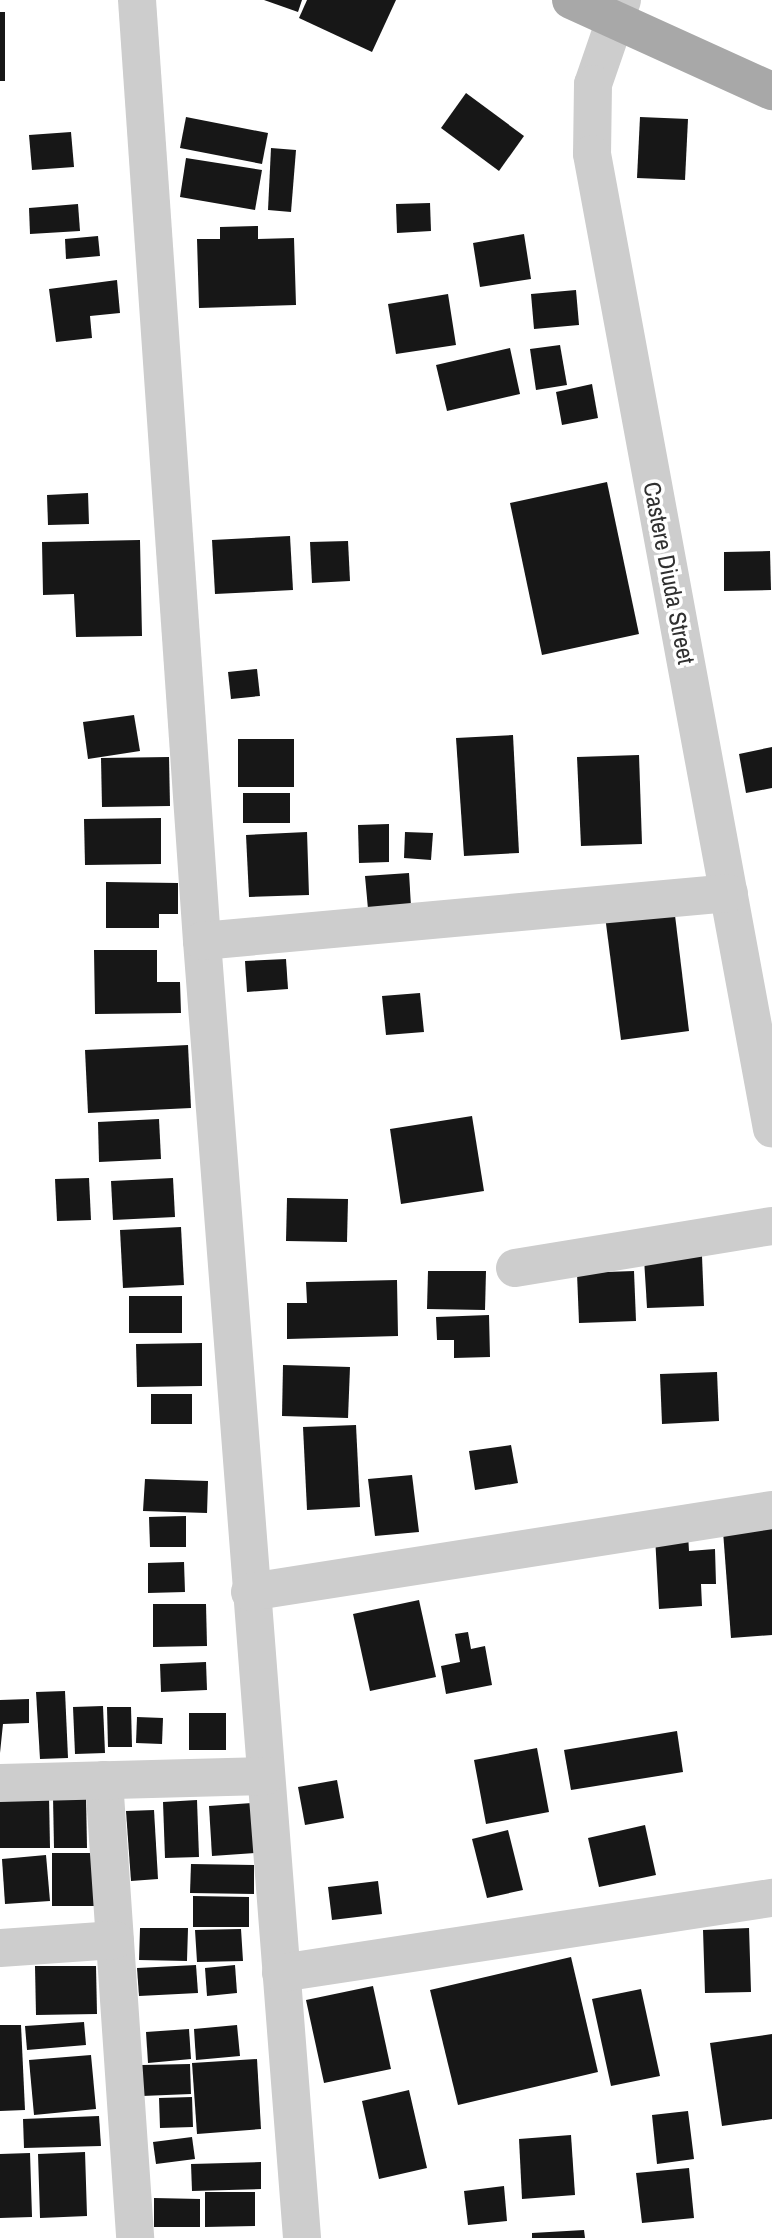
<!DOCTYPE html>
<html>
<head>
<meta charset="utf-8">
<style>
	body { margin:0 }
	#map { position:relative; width:772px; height:2238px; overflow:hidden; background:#fff; font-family:"Archivo Narrow",sans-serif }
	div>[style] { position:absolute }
	.building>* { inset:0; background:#171717 }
	.street>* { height:38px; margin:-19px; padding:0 19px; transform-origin:19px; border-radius:19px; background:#cdcdcd }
	.primary>* { height:38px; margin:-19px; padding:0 19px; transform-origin:19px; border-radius:19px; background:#a8a8a8 }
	span { translate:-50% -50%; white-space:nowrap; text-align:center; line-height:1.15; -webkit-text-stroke:7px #fff; paint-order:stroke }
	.street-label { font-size:24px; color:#303030 }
</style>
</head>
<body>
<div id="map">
	<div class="building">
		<div style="clip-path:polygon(264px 0,302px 0,298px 12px)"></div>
		<div style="clip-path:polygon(307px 0,396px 0,372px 52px,299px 18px)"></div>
		<div style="clip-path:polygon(0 12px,5px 12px,5px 81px,0 81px)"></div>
		<div style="clip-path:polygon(466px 93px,524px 136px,499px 171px,441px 128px)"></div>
		<div style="clip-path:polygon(186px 117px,268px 133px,262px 164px,180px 148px)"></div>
		<div style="clip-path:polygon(640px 117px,688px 119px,685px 180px,637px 178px)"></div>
		<div style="clip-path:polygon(71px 132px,74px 167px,32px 170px,29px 135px)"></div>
		<div style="clip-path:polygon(271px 148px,296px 150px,291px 212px,268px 210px)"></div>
		<div style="clip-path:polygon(186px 158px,262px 170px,255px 210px,180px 197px)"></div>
		<div style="clip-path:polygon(430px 203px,431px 231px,397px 233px,396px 204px)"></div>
		<div style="clip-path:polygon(78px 204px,80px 231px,30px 234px,29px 208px)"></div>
		<div style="clip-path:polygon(258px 226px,258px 239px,294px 238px,296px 305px,199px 308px,197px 239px,220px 239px,220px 227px)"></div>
		<div style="clip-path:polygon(524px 234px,531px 279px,480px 287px,473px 243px)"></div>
		<div style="clip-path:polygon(98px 236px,100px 256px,66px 259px,65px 239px)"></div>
		<div style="clip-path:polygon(117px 280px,120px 313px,90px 316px,92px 338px,56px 342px,49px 289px)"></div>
		<div style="clip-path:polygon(576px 290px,579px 325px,534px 329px,531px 294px)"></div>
		<div style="clip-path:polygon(448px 294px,456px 345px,396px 354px,388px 304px)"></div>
		<div style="clip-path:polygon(560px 345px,567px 385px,536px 390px,530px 349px)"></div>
		<div style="clip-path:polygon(510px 348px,520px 394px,447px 411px,436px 365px)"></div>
		<div style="clip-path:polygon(592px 384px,598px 418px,562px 425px,556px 392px)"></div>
		<div style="clip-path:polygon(607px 482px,639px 634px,542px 655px,510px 503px)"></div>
		<div style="clip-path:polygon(88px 493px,89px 524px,48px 525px,47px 495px)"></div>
		<div style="clip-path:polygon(290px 536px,293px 590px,215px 594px,212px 540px)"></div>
		<div style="clip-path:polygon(140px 540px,142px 636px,76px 637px,74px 594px,43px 595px,42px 542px)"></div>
		<div style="clip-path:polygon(348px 541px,350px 581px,312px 583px,310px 542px)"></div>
		<div style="clip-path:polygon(770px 551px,771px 590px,724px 591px,724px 552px)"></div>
		<div style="clip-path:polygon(257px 669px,260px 696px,231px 699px,228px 672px)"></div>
		<div style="clip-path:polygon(134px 715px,140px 751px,88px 759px,83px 722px)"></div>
		<div style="clip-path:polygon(513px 735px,519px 853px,464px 856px,456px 738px)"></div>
		<div style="clip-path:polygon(238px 739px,294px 739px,294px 787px,238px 787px)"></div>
		<div style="clip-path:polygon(772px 747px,772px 788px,746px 793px,739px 754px)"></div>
		<div style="clip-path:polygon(639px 755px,642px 844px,581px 846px,577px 757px)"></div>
		<div style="clip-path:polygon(169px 757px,170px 806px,102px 807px,101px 758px)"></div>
		<div style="clip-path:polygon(243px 793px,290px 793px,290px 823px,243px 823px)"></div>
		<div style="clip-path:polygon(161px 818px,161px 864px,85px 865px,84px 819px)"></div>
		<div style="clip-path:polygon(389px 824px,389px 862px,359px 863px,358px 825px)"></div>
		<div style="clip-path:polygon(307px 832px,309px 895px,249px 897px,246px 835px)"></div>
		<div style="clip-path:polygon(405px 832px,433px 833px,431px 860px,404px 858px)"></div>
		<div style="clip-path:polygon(409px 873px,411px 906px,368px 909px,365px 876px)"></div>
		<div style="clip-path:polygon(106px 882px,178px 883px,178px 914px,159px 914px,159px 928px,106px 928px)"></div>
		<div style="clip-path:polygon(674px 907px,689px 1031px,621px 1040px,605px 916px)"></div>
		<div style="clip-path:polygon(94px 950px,157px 950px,157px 982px,180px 982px,181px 1013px,95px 1014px)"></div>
		<div style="clip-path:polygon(286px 959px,288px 989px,247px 992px,245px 961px)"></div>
		<div style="clip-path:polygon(420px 993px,424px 1032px,386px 1035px,382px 996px)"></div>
		<div style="clip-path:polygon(188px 1045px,191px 1108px,88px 1113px,85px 1050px)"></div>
		<div style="clip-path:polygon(472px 1116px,484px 1191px,401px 1204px,390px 1129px)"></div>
		<div style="clip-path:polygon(159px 1119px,161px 1159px,99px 1162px,98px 1122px)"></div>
		<div style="clip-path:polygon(89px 1178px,91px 1220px,57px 1221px,55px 1179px)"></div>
		<div style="clip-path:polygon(173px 1178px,175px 1217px,113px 1220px,111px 1181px)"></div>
		<div style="clip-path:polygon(287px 1198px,348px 1199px,347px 1242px,286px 1241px)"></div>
		<div style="clip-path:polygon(181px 1227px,184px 1285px,123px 1288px,120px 1230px)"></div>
		<div style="clip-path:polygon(702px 1256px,704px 1306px,647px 1308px,644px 1258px)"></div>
		<div style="clip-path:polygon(428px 1271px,486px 1271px,485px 1310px,427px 1309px)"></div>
		<div style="clip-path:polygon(634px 1271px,636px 1321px,579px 1323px,577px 1273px)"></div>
		<div style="clip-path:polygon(397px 1280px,398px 1336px,287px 1339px,287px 1303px,307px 1303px,306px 1282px)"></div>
		<div style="clip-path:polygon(129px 1296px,182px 1296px,182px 1333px,129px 1333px)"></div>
		<div style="clip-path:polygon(489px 1315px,490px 1357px,454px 1358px,454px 1340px,437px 1340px,436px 1317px)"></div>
		<div style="clip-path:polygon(202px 1343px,202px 1386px,137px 1387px,136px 1344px)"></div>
		<div style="clip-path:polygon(283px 1365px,350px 1367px,348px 1418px,282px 1416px)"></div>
		<div style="clip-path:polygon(717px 1372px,719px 1421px,662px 1424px,660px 1374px)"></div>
		<div style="clip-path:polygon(151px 1394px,192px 1394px,192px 1424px,151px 1424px)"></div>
		<div style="clip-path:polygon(356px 1425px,360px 1507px,307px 1510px,303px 1427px)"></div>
		<div style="clip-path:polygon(511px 1445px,518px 1483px,475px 1490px,469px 1451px)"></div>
		<div style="clip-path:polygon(412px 1475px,419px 1532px,375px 1536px,368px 1479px)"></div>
		<div style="clip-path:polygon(145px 1479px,208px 1481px,207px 1513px,143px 1511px)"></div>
		<div style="clip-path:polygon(186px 1516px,186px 1547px,150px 1547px,149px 1517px)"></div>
		<div style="clip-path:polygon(772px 1527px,772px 1635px,731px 1638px,723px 1531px)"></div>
		<div style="clip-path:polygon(688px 1534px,689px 1551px,715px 1549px,716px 1584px,701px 1584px,702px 1606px,659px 1609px,655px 1536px)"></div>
		<div style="clip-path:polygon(184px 1562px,185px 1592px,148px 1593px,148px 1563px)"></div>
		<div style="clip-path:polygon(419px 1600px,436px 1677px,370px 1691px,353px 1614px)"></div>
		<div style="clip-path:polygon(153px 1604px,206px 1604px,207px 1646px,153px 1647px)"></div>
		<div style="clip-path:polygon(468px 1632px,471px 1649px,485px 1646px,492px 1685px,446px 1694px,441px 1666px,460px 1662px,455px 1634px)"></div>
		<div style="clip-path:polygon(206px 1662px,207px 1690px,161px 1692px,160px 1664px)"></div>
		<div style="clip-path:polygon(65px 1691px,68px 1758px,40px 1759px,36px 1692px)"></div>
		<div style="clip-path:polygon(29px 1699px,29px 1723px,3px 1724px,0 1753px,0 1700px)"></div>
		<div style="clip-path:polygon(103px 1706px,105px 1753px,75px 1754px,73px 1707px)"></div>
		<div style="clip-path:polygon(107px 1707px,131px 1707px,132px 1747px,108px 1747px)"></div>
		<div style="clip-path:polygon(189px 1713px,226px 1713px,226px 1750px,189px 1750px)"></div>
		<div style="clip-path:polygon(137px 1717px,163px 1718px,162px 1744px,136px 1743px)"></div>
		<div style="clip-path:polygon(677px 1731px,683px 1772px,571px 1790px,564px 1750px)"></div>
		<div style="clip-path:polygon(537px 1748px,549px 1812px,486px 1824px,474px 1760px)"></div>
		<div style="clip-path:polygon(337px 1780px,344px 1818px,305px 1825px,298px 1787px)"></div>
		<div style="clip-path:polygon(86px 1796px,87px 1848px,54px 1848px,53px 1797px)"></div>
		<div style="clip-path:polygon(0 1797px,49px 1797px,50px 1848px,0 1848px)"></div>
		<div style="clip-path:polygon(197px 1800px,199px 1857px,165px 1858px,163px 1802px)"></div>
		<div style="clip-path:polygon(252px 1803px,255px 1853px,212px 1856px,209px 1806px)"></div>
		<div style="clip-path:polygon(154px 1810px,158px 1879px,131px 1881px,126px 1811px)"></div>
		<div style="clip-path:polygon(645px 1825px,656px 1875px,599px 1887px,588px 1838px)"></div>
		<div style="clip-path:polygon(508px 1830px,523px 1890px,487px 1898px,472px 1839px)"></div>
		<div style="clip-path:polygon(52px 1853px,98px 1853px,98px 1906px,52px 1906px)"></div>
		<div style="clip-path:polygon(46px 1855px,50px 1901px,5px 1904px,2px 1859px)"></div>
		<div style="clip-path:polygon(191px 1864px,254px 1865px,254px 1894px,190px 1893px)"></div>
		<div style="clip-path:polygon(378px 1881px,382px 1914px,332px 1920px,328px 1887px)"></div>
		<div style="clip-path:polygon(193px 1896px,249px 1897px,249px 1927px,193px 1927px)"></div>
		<div style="clip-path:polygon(140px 1928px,188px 1928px,187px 1961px,139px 1960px)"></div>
		<div style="clip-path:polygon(749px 1928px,751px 1992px,705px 1993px,703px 1930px)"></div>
		<div style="clip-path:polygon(241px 1929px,243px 1961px,197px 1962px,195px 1930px)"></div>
		<div style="clip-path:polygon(571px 1957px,598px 2072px,458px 2105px,430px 1990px)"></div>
		<div style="clip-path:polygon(196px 1965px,198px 1993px,139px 1996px,137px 1968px)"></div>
		<div style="clip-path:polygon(235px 1965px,237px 1993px,207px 1996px,205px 1968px)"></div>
		<div style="clip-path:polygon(35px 1966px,96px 1966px,97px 2014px,36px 2015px)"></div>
		<div style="clip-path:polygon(373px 1986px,391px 2069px,324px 2083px,306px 2000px)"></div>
		<div style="clip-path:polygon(641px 1989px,660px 2076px,611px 2086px,592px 1999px)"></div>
		<div style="clip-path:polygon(84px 2022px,86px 2045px,27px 2050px,25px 2026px)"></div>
		<div style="clip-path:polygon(0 2025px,21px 2025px,25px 2110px,0 2111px)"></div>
		<div style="clip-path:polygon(237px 2025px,240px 2056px,196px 2060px,194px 2029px)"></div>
		<div style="clip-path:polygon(189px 2029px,191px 2059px,148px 2063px,146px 2032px)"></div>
		<div style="clip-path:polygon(772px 2034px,772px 2119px,722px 2126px,710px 2043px)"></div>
		<div style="clip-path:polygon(91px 2055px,96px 2109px,34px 2115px,29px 2060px)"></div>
		<div style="clip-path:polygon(257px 2059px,261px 2129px,197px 2134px,192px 2063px)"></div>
		<div style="clip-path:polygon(190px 2064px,191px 2094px,142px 2096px,142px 2065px)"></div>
		<div style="clip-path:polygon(409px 2090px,427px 2168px,379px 2179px,362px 2101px)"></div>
		<div style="clip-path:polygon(192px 2097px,193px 2127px,160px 2128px,159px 2098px)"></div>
		<div style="clip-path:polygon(688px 2111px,694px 2159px,657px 2164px,652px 2115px)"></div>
		<div style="clip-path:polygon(99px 2116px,101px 2146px,24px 2148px,23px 2119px)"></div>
		<div style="clip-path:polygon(571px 2135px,575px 2195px,522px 2199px,519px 2139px)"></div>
		<div style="clip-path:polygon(192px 2137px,195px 2159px,156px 2164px,153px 2142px)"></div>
		<div style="clip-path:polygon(85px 2152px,87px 2216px,40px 2218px,38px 2154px)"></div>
		<div style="clip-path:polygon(30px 2153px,32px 2217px,0 2218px,0 2154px)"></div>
		<div style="clip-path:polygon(261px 2162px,261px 2189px,192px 2191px,191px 2164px)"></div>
		<div style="clip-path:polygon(689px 2168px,694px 2218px,642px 2223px,636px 2173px)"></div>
		<div style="clip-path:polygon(504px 2186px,507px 2221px,468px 2225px,464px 2191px)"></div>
		<div style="clip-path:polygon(205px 2192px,255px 2192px,255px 2226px,205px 2227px)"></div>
		<div style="clip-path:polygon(154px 2198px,200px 2199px,200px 2227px,154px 2227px)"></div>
		<div style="clip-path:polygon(584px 2230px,585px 2238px,532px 2238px,532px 2233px)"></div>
	</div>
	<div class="street">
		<div style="left:137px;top:0;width:943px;rotate:86.05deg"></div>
		<div style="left:202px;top:941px;width:1301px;rotate:85.59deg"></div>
		<div style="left:622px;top:0;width:89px;rotate:109deg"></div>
		<div style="left:593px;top:84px;width:70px;rotate:90.8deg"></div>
		<div style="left:592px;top:154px;width:991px;rotate:79.54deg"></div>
		<div style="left:202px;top:941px;width:529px;rotate:-5.2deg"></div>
		<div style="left:515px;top:1268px;width:260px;rotate:-9.3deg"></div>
		<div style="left:250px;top:1592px;width:528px;rotate:-8.93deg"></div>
		<div style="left:104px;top:1780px;width:459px;rotate:86.1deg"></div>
		<div style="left:0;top:1783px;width:265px;rotate:-1.5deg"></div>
		<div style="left:0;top:1948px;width:115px;rotate:-4deg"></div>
		<div style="left:281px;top:1973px;width:497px;rotate:-8.7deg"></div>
	</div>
	<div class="primary">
		<div style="left:571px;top:0;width:221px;rotate:24.4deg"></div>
	</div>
	<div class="street-label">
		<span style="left:669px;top:573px;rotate:79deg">Castere Diuda Street</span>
	</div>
</div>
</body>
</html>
